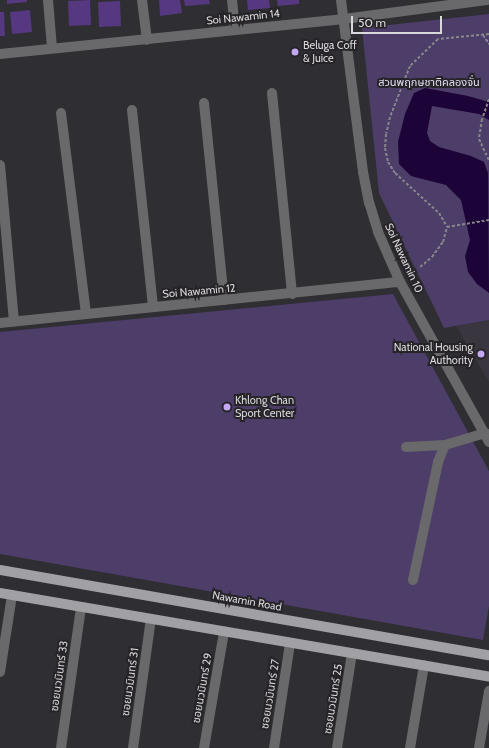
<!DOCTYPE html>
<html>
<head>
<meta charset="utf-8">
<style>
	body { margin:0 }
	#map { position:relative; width:489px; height:748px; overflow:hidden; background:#2f2e32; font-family:Cabin,"Noto Sans Thai",sans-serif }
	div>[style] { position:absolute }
	.built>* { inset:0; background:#39363f }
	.green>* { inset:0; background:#4d3d69 }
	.water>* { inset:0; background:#1d0438 }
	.building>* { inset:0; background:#55387f }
	.path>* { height:2px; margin-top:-1px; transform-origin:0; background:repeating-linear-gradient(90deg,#868589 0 3px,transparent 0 5px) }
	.minor>* { height:10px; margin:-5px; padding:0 5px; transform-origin:5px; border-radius:5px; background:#69686a }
	.major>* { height:10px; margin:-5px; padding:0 5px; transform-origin:5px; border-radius:5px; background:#a1a0a4 }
	.dots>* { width:11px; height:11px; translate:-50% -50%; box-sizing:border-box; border:2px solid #262428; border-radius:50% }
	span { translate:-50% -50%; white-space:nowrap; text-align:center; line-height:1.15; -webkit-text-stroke:4px #262428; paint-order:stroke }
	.street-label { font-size:11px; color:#d9d8db }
	.poi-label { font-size:11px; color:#d9d8db }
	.left { translate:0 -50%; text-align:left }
	.right { translate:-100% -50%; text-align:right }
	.park-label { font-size:11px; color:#e4ddf2 }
	.scale { position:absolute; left:351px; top:16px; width:91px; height:18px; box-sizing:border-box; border:2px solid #d9d8db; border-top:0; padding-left:5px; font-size:12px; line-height:14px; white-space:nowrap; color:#d9d8db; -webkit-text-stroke:3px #262428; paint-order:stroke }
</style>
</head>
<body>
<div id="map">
	<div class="built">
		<div style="clip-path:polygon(489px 320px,489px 382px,456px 326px)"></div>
	</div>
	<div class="green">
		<div style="clip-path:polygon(489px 14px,489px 320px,444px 328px,379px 193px,362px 28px)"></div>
		<div style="clip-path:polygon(393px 294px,489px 471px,489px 606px,483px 640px,0 554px,0 332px)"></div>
	</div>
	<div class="water">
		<div style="clip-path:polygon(425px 88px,468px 96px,489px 102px,489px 120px,479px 114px,432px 106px,427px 133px,430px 141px,439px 147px,471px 156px,484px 162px,488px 173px,489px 293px,477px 284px,468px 272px,465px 256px,470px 240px,461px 200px,446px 185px,411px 176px,399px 164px,398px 142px,405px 114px,414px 93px)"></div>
	</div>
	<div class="building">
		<div style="clip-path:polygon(7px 0,27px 0,27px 2px,7px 4px)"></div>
		<div style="clip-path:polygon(90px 0,91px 25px,69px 26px,68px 1px)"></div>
		<div style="clip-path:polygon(159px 0,180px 0,182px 13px,160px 16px)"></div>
		<div style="clip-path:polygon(184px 0,209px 0,210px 4px,185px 6px)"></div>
		<div style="clip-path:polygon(247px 0,269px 0,270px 8px,248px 10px)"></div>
		<div style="clip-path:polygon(277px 0,299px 0,299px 4px,278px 6px)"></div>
		<div style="clip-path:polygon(120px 1px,121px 26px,99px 27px,98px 2px)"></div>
		<div style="clip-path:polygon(30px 10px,32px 32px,12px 34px,10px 12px)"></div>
		<div style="clip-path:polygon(0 12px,4px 12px,5px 36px,0 36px)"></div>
	</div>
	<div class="path">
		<div style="left:489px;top:34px;width:51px;rotate:174.4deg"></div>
		<div style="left:438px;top:39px;width:39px;rotate:136deg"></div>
		<div style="left:410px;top:66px;width:55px;rotate:111.4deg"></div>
		<div style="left:390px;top:117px;width:17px;rotate:103deg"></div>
		<div style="left:386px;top:134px;width:14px;rotate:94deg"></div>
		<div style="left:385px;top:148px;width:14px;rotate:78deg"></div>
		<div style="left:388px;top:162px;width:13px;rotate:58deg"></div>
		<div style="left:395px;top:173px;width:59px;rotate:42.3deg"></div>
		<div style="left:439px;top:213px;width:16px;rotate:60deg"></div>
		<div style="left:447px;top:227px;width:43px;rotate:-9.5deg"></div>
		<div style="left:483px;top:35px;width:11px;rotate:56deg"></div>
		<div style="left:489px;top:99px;width:21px;rotate:109deg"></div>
		<div style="left:482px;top:119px;width:20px;rotate:99deg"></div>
		<div style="left:479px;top:139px;width:23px;rotate:65deg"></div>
		<div style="left:420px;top:267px;width:16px;rotate:-40deg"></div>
		<div style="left:432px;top:257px;width:19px;rotate:-54deg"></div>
		<div style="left:443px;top:242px;width:16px;rotate:-75deg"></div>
	</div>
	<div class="minor">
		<div style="left:48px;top:0;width:48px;rotate:85.2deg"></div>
		<div style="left:142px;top:0;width:40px;rotate:82.9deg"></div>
		<div style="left:232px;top:0;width:30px;rotate:84deg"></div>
		<div style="left:341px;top:0;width:173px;rotate:82.7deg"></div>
		<div style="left:363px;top:172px;width:31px;rotate:79deg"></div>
		<div style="left:369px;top:202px;width:31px;rotate:73deg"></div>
		<div style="left:378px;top:232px;width:55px;rotate:66.3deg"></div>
		<div style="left:400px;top:282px;width:183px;rotate:60.9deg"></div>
		<div style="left:0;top:54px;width:346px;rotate:-5.8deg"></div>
		<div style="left:344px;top:19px;width:144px;rotate:-7.6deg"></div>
		<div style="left:272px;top:93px;width:202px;rotate:84.3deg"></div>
		<div style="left:204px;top:103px;width:198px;rotate:84.2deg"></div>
		<div style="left:132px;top:110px;width:198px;rotate:83.9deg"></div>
		<div style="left:61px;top:113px;width:202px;rotate:82.9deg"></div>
		<div style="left:0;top:165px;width:157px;rotate:84.9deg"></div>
		<div style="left:0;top:323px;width:402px;rotate:-5.9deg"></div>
		<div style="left:406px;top:447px;width:39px;rotate:-3deg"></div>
		<div style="left:413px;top:580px;width:121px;rotate:-78deg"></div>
		<div style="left:438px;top:462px;width:18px;rotate:-68deg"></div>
		<div style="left:445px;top:445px;width:42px;rotate:-16.7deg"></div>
		<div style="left:0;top:672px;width:78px;rotate:-81.1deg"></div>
		<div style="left:61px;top:748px;width:142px;rotate:-81.9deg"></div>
		<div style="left:133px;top:748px;width:130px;rotate:-82.1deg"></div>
		<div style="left:204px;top:748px;width:118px;rotate:-80.2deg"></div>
		<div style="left:274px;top:748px;width:105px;rotate:-81.3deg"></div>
		<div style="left:337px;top:748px;width:96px;rotate:-81deg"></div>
		<div style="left:410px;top:748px;width:84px;rotate:-80.4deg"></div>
		<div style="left:479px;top:748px;width:58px;rotate:-80deg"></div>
	</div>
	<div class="major">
		<div style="left:0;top:570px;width:496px;rotate:9.9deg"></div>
		<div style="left:0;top:593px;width:496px;rotate:9.7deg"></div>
	</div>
	<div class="dots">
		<div style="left:295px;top:52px;background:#c2a8f2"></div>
		<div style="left:481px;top:354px;background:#c2a8f2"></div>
		<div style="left:227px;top:407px;background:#c2a8f2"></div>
	</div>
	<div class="street-label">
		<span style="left:243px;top:17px;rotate:-6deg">Soi Nawamin 14</span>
		<span style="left:404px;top:258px;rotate:65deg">Soi Nawamin 10</span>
		<span style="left:199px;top:291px;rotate:-5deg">Soi Nawamin 12</span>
		<span style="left:247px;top:601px;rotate:10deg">Nawamin Road</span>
		<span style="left:59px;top:676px;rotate:-82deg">ซอยนวมินทร์ 33</span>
		<span style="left:130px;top:682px;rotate:-82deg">ซอยนวมินทร์ 31</span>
		<span style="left:202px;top:688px;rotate:-80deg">ซอยนวมินทร์ 29</span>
		<span style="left:270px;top:694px;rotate:-81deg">ซอยนวมินทร์ 27</span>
		<span style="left:333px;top:699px;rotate:-81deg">ซอยนวมินทร์ 25</span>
	</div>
	<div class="poi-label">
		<span class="left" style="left:303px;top:52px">Beluga Coff<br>&amp; Juice</span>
		<span class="right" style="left:473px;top:354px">National Housing<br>Authority</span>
		<span class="left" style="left:235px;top:407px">Khlong Chan<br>Sport Center</span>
	</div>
	<div class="park-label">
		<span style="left:429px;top:82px">สวนพฤกษชาติคลองจั่น</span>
	</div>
	<div class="scale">50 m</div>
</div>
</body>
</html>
